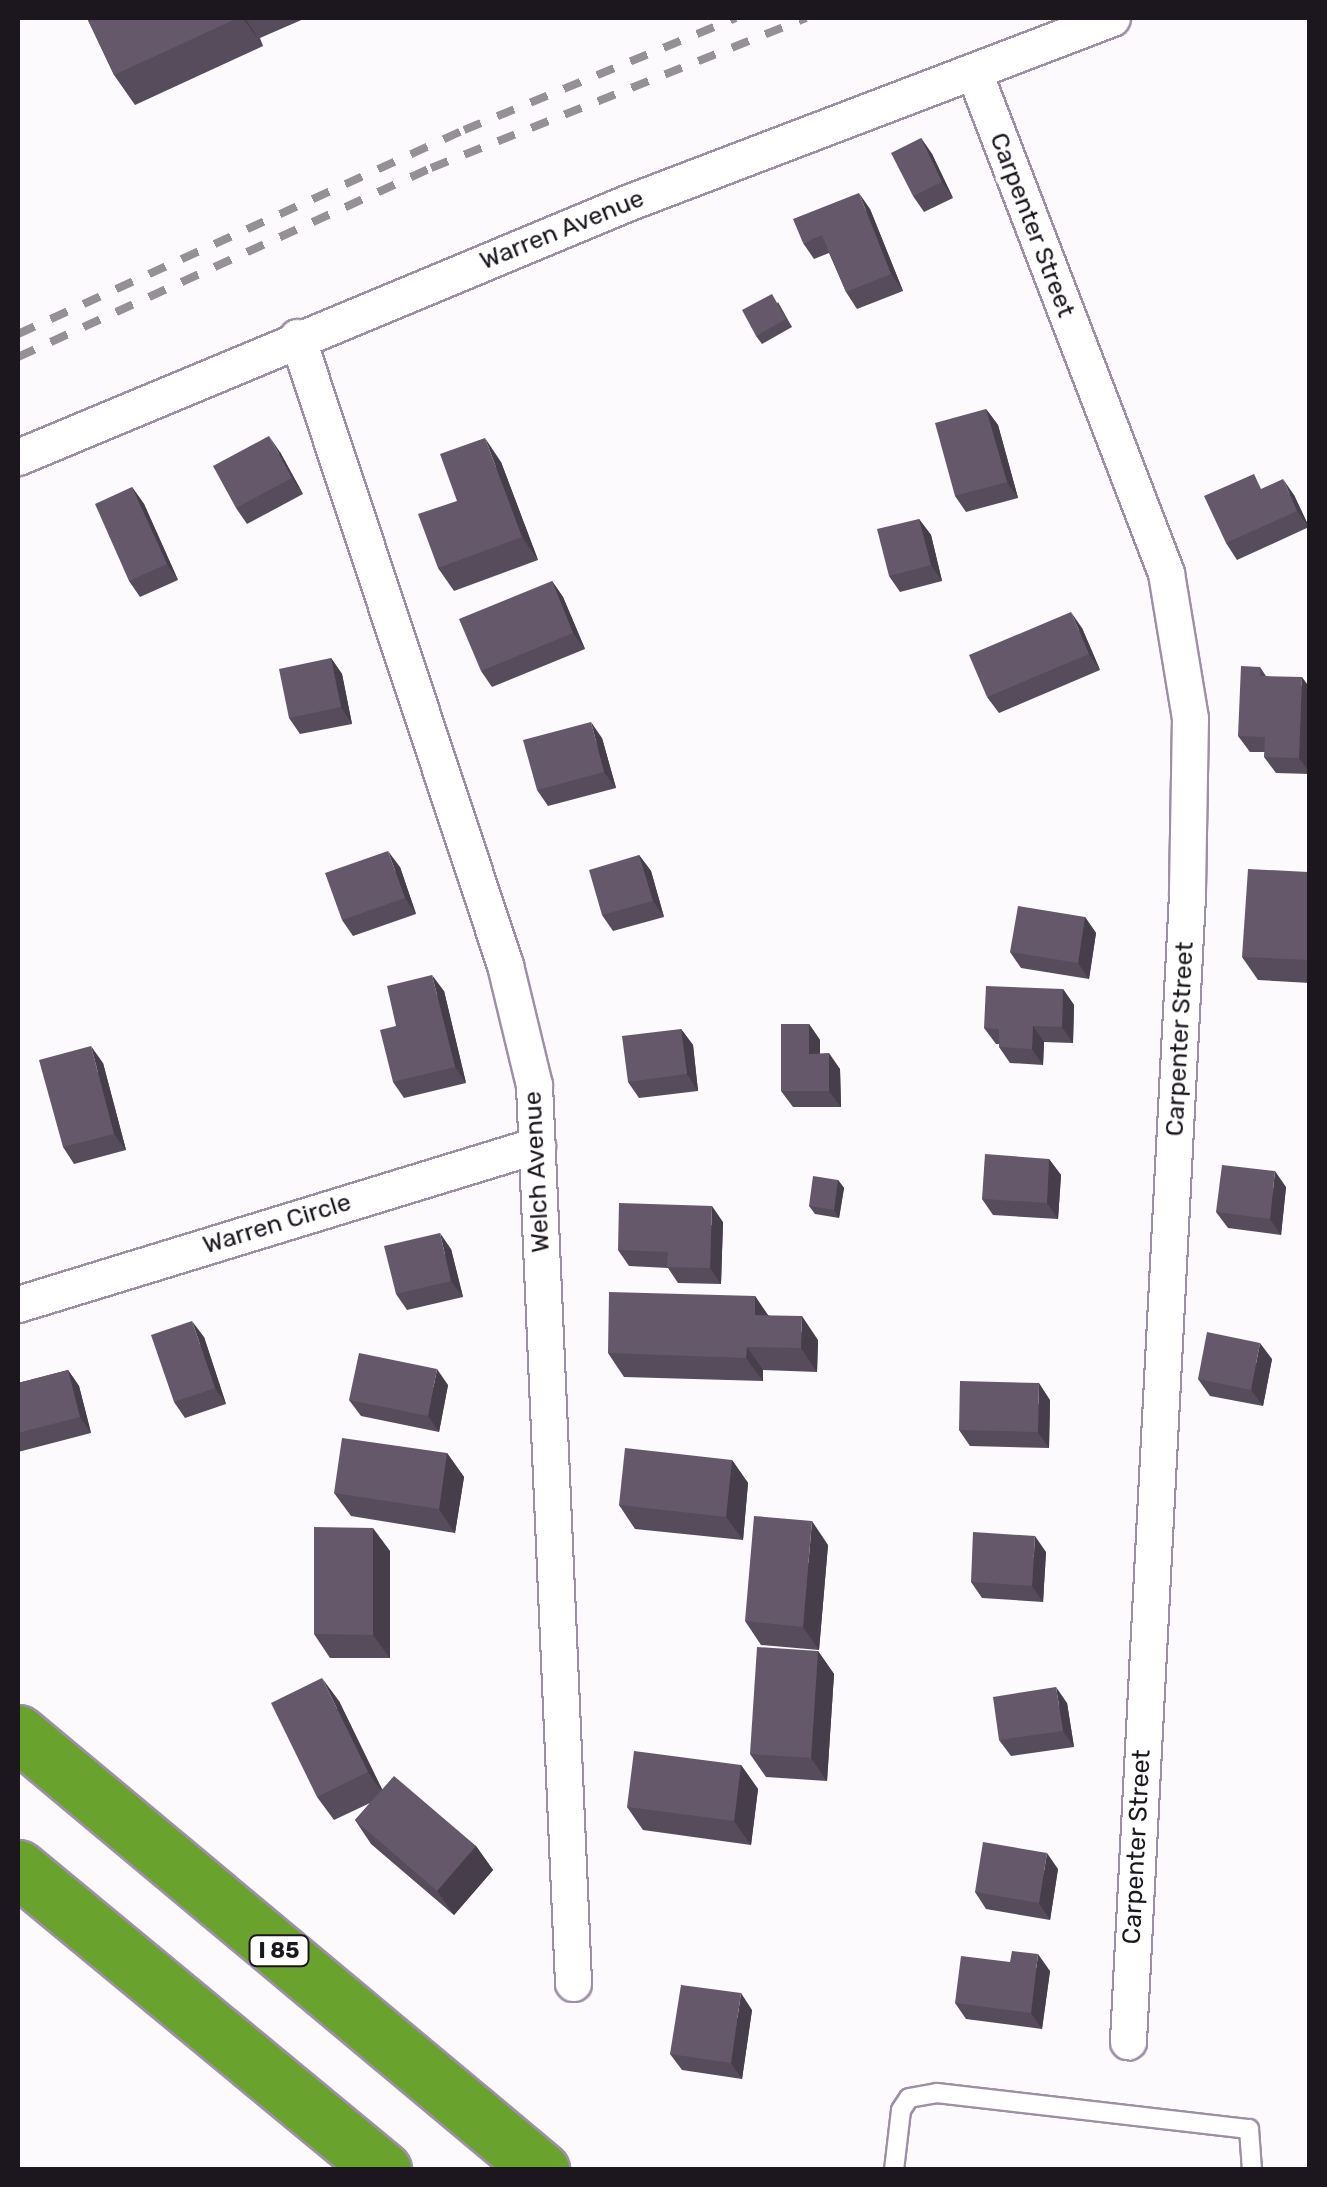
<!DOCTYPE html>
<html>
<head>
<meta charset="utf-8">
<style>
	body { margin:0 }
	#map { position:relative; width:1327px; height:2187px; overflow:hidden; background:#fdfafe; font-family:Rubik,sans-serif }
	div>[style] { position:absolute }
	.roads { filter:drop-shadow(2px 0 #9e90a4) drop-shadow(-2px 0 #9e90a4) drop-shadow(0 2px #9e90a4) drop-shadow(0 -2px #9e90a4) }
	.lane>* { height:18px; margin:-9px; padding:0 9px; transform-origin:9px; border-radius:9px; background:#fff }
	.street>* { height:35px; margin:-17.5px; padding:0 17.5px; transform-origin:17.5px; border-radius:17.5px; background:#fff }
	.highway>* { height:55px; margin:-27.5px; padding:0 27.5px; transform-origin:27.5px; border-radius:27.5px; background:#6aa22e }
	.rail>* { height:8px; margin-top:-4px; transform-origin:0; background:repeating-linear-gradient(90deg,#949095 0 18px,transparent 0 36px) }
	.wall>* { inset:0; background:#564c5b }
	.shaded-wall>* { inset:0; background:#463e4a }
	.building>* { inset:0; background:#64586a }
	span { translate:-50% -50%; white-space:nowrap; text-align:center; line-height:1.15; -webkit-text-stroke:10px #fff; paint-order:stroke }
	.shield-label span { padding:2px 8px; background:#fff; border:2px solid; border-radius:8px; -webkit-text-stroke-width:0 }
	.shield-label { font-size:22px; color:#1c171e; font-weight:700 }
	.street-label { font-size:25px; color:#1c171e }
	.frame { position:absolute; inset:0; border:20px solid #1c171e; pointer-events:none }
</style>
</head>
<body>
<div id="map">
	<div class="roads">
		<div class="lane">
			<div style="left:894px;top:2170px;width:60px;rotate:-83.3deg"></div>
			<div style="left:901px;top:2110px;width:14px;rotate:-56deg"></div>
			<div style="left:909px;top:2098px;width:28px;rotate:-10deg"></div>
			<div style="left:937px;top:2093px;width:314px;rotate:6.6deg"></div>
			<div style="left:1249px;top:2129px;width:41px;rotate:85.8deg"></div>
		</div>
		<div class="street">
			<div style="left:974px;top:72px;width:537px;rotate:69.03deg"></div>
			<div style="left:1166px;top:573px;width:147px;rotate:80.6deg"></div>
			<div style="left:1190px;top:718px;width:177px;rotate:91deg"></div>
			<div style="left:1187px;top:895px;width:1148px;rotate:92.95deg"></div>
			<div style="left:297px;top:337px;width:662px;rotate:71.67deg"></div>
			<div style="left:505px;top:965px;width:123px;rotate:76.4deg"></div>
			<div style="left:534px;top:1085px;width:899px;rotate:87.51deg"></div>
			<div style="left:18px;top:457px;width:660px;rotate:-22.64deg"></div>
			<div style="left:627px;top:203px;width:519px;rotate:-20.88deg"></div>
			<div style="left:18px;top:1304px;width:543px;rotate:-17.03deg"></div>
		</div>
		<div class="highway">
			<div style="left:18px;top:1733px;width:682px;rotate:39.88deg"></div>
			<div style="left:18px;top:1868px;width:474px;rotate:39.6deg"></div>
		</div>
	</div>
	<div class="rail">
		<div style="left:18px;top:334px;width:490px;rotate:-24.6deg"></div>
		<div style="left:464px;top:130px;width:294px;rotate:-22.4deg"></div>
		<div style="left:18px;top:357px;width:454px;rotate:-24.6deg"></div>
		<div style="left:431px;top:168px;width:404px;rotate:-21.8deg"></div>
	</div>
	<div class="wall">
		<div style="clip-path:polygon(87px 18px,306px 18px,260px 38px,263px 46px,135px 105px,114px 75px)"></div>
		<div style="clip-path:polygon(921px 138px,932px 154px,953px 198px,924px 212px,913px 196px)"></div>
		<div style="clip-path:polygon(870px 209px,903px 291px,857px 309px,846px 292px,829px 253px,814px 259px,803px 243px)"></div>
		<div style="clip-path:polygon(778px 302px,792px 327px,762px 344px,756px 336px)"></div>
		<div style="clip-path:polygon(986px 409px,998px 425px,1018px 498px,966px 512px,955px 496px)"></div>
		<div style="clip-path:polygon(280px 452px,303px 494px,247px 524px,236px 508px)"></div>
		<div style="clip-path:polygon(501px 462px,538px 560px,454px 591px,438px 568px,457px 501px)"></div>
		<div style="clip-path:polygon(132px 487px,144px 504px,178px 580px,140px 597px,129px 581px)"></div>
		<div style="clip-path:polygon(1264px 488px,1294px 495px,1309px 527px,1237px 560px,1226px 543px)"></div>
		<div style="clip-path:polygon(919px 519px,931px 535px,942px 581px,900px 592px,889px 576px)"></div>
		<div style="clip-path:polygon(552px 581px,563px 597px,585px 649px,492px 687px,481px 671px)"></div>
		<div style="clip-path:polygon(1082px 628px,1100px 670px,999px 713px,987px 697px)"></div>
		<div style="clip-path:polygon(331px 658px,342px 674px,352px 724px,300px 734px,289px 718px)"></div>
		<div style="clip-path:polygon(1260px 667px,1266px 676px,1310px 688px,1310px 774px,1276px 773px,1264px 757px,1265px 752px,1250px 752px,1238px 736px)"></div>
		<div style="clip-path:polygon(602px 738px,616px 788px,548px 806px,537px 790px)"></div>
		<div style="clip-path:polygon(639px 855px,651px 871px,664px 917px,613px 931px,602px 915px)"></div>
		<div style="clip-path:polygon(400px 867px,416px 914px,353px 936px,342px 920px)"></div>
		<div style="clip-path:polygon(1310px 874px,1310px 983px,1258px 980px,1242px 957px)"></div>
		<div style="clip-path:polygon(1085px 917px,1096px 933px,1089px 979px,1021px 968px,1010px 952px)"></div>
		<div style="clip-path:polygon(1063px 989px,1074px 1005px,1073px 1043px,1044px 1042px,1043px 1065px,1010px 1063px,999px 1047px,999px 1044px,996px 1044px,984px 1028px)"></div>
		<div style="clip-path:polygon(444px 991px,466px 1083px,404px 1098px,393px 1082px,396px 1026px)"></div>
		<div style="clip-path:polygon(809px 1024px,820px 1040px,820px 1054px,840px 1069px,841px 1107px,793px 1107px,781px 1091px)"></div>
		<div style="clip-path:polygon(681px 1029px,693px 1045px,698px 1091px,639px 1098px,628px 1082px)"></div>
		<div style="clip-path:polygon(103px 1063px,126px 1150px,74px 1164px,63px 1147px)"></div>
		<div style="clip-path:polygon(1049px 1159px,1061px 1175px,1058px 1219px,993px 1215px,982px 1199px)"></div>
		<div style="clip-path:polygon(838px 1180px,844px 1188px,839px 1218px,815px 1214px,809px 1206px)"></div>
		<div style="clip-path:polygon(1286px 1187px,1281px 1235px,1228px 1228px,1216px 1212px)"></div>
		<div style="clip-path:polygon(723px 1222px,721px 1284px,678px 1283px,668px 1268px,629px 1266px,618px 1250px)"></div>
		<div style="clip-path:polygon(451px 1249px,463px 1297px,407px 1310px,396px 1294px)"></div>
		<div style="clip-path:polygon(755px 1296px,768px 1315px,818px 1340px,817px 1372px,763px 1370px,763px 1381px,624px 1377px,608px 1353px)"></div>
		<div style="clip-path:polygon(204px 1337px,226px 1404px,185px 1418px,174px 1402px)"></div>
		<div style="clip-path:polygon(1272px 1359px,1263px 1406px,1210px 1396px,1198px 1379px)"></div>
		<div style="clip-path:polygon(68px 1370px,79px 1386px,91px 1433px,18px 1452px,18px 1383px)"></div>
		<div style="clip-path:polygon(448px 1385px,439px 1432px,361px 1416px,349px 1400px)"></div>
		<div style="clip-path:polygon(1050px 1400px,1049px 1448px,970px 1446px,959px 1430px)"></div>
		<div style="clip-path:polygon(447px 1453px,464px 1477px,455px 1533px,351px 1516px,334px 1493px)"></div>
		<div style="clip-path:polygon(732px 1460px,748px 1483px,743px 1540px,635px 1529px,619px 1505px)"></div>
		<div style="clip-path:polygon(828px 1545px,819px 1650px,761px 1645px,745px 1621px)"></div>
		<div style="clip-path:polygon(390px 1551px,390px 1658px,330px 1658px,314px 1634px)"></div>
		<div style="clip-path:polygon(1046px 1552px,1043px 1602px,982px 1598px,971px 1582px)"></div>
		<div style="clip-path:polygon(818px 1651px,834px 1674px,827px 1781px,766px 1777px,750px 1754px)"></div>
		<div style="clip-path:polygon(339px 1701px,382px 1789px,476px 1846px,493px 1870px,454px 1915px,371px 1844px,355px 1820px,370px 1803px,334px 1820px,317px 1797px)"></div>
		<div style="clip-path:polygon(1067px 1703px,1074px 1747px,1011px 1756px,999px 1740px)"></div>
		<div style="clip-path:polygon(741px 1765px,758px 1789px,751px 1845px,643px 1830px,627px 1807px)"></div>
		<div style="clip-path:polygon(1058px 1869px,1050px 1920px,986px 1909px,975px 1892px)"></div>
		<div style="clip-path:polygon(1010px 1962px,1050px 1971px,1042px 2029px,966px 2019px,955px 2003px)"></div>
		<div style="clip-path:polygon(752px 2010px,742px 2079px,682px 2070px,670px 2054px)"></div>
	</div>
	<div class="shaded-wall">
		<div style="clip-path:polygon(243px 18px,245px 18px,263px 46px)"></div>
		<div style="clip-path:polygon(921px 138px,932px 154px,953px 198px,942px 182px)"></div>
		<div style="clip-path:polygon(859px 193px,870px 209px,903px 291px,891px 274px)"></div>
		<div style="clip-path:polygon(986px 409px,998px 425px,1018px 498px,1007px 482px)"></div>
		<div style="clip-path:polygon(269px 436px,280px 452px,303px 494px,292px 478px)"></div>
		<div style="clip-path:polygon(485px 438px,501px 462px,538px 560px,522px 537px)"></div>
		<div style="clip-path:polygon(1283px 479px,1294px 495px,1309px 527px,1297px 511px)"></div>
		<div style="clip-path:polygon(132px 487px,144px 504px,178px 580px,167px 564px)"></div>
		<div style="clip-path:polygon(919px 519px,931px 535px,942px 581px,931px 565px)"></div>
		<div style="clip-path:polygon(552px 581px,563px 597px,585px 649px,573px 633px)"></div>
		<div style="clip-path:polygon(1071px 612px,1082px 628px,1100px 670px,1089px 654px)"></div>
		<div style="clip-path:polygon(331px 658px,342px 674px,352px 724px,341px 707px)"></div>
		<div style="clip-path:polygon(1302px 677px,1310px 688px,1310px 773px,1299px 758px)"></div>
		<div style="clip-path:polygon(591px 722px,602px 738px,616px 788px,604px 772px)"></div>
		<div style="clip-path:polygon(388px 851px,400px 867px,416px 914px,405px 898px)"></div>
		<div style="clip-path:polygon(639px 855px,651px 871px,664px 917px,653px 901px)"></div>
		<div style="clip-path:polygon(1085px 917px,1096px 933px,1089px 979px,1078px 963px)"></div>
		<div style="clip-path:polygon(432px 975px,444px 991px,466px 1083px,455px 1067px)"></div>
		<div style="clip-path:polygon(1063px 989px,1074px 1005px,1073px 1043px,1062px 1027px)"></div>
		<div style="clip-path:polygon(809px 1024px,820px 1040px,820px 1070px,809px 1054px)"></div>
		<div style="clip-path:polygon(1033px 1026px,1044px 1042px,1043px 1065px,1032px 1049px)"></div>
		<div style="clip-path:polygon(681px 1029px,693px 1045px,698px 1091px,687px 1074px)"></div>
		<div style="clip-path:polygon(91px 1046px,103px 1063px,126px 1150px,114px 1134px)"></div>
		<div style="clip-path:polygon(829px 1053px,840px 1069px,841px 1107px,829px 1091px)"></div>
		<div style="clip-path:polygon(1049px 1159px,1061px 1175px,1058px 1219px,1047px 1203px)"></div>
		<div style="clip-path:polygon(1275px 1171px,1286px 1187px,1281px 1235px,1270px 1219px)"></div>
		<div style="clip-path:polygon(838px 1180px,844px 1188px,839px 1218px,834px 1210px)"></div>
		<div style="clip-path:polygon(712px 1206px,723px 1222px,721px 1284px,710px 1268px)"></div>
		<div style="clip-path:polygon(440px 1233px,451px 1249px,463px 1297px,451px 1281px)"></div>
		<div style="clip-path:polygon(755px 1296px,771px 1320px,755px 1315px)"></div>
		<div style="clip-path:polygon(802px 1316px,818px 1340px,817px 1372px,801px 1348px)"></div>
		<div style="clip-path:polygon(192px 1321px,204px 1337px,226px 1404px,215px 1388px)"></div>
		<div style="clip-path:polygon(1260px 1343px,1272px 1359px,1263px 1406px,1251px 1390px)"></div>
		<div style="clip-path:polygon(747px 1347px,763px 1370px,763px 1381px,746px 1358px)"></div>
		<div style="clip-path:polygon(437px 1369px,448px 1385px,439px 1432px,428px 1416px)"></div>
		<div style="clip-path:polygon(68px 1370px,79px 1386px,91px 1433px,80px 1417px)"></div>
		<div style="clip-path:polygon(1039px 1383px,1050px 1400px,1049px 1448px,1038px 1432px)"></div>
		<div style="clip-path:polygon(447px 1453px,464px 1477px,455px 1533px,439px 1509px)"></div>
		<div style="clip-path:polygon(732px 1460px,748px 1483px,743px 1540px,726px 1517px)"></div>
		<div style="clip-path:polygon(812px 1521px,828px 1545px,819px 1650px,803px 1627px)"></div>
		<div style="clip-path:polygon(373px 1528px,390px 1551px,390px 1658px,373px 1635px)"></div>
		<div style="clip-path:polygon(1035px 1536px,1046px 1552px,1043px 1602px,1032px 1586px)"></div>
		<div style="clip-path:polygon(818px 1651px,834px 1674px,827px 1781px,811px 1758px)"></div>
		<div style="clip-path:polygon(322px 1678px,339px 1701px,385px 1796px,368px 1772px)"></div>
		<div style="clip-path:polygon(1056px 1687px,1067px 1703px,1074px 1747px,1063px 1731px)"></div>
		<div style="clip-path:polygon(741px 1765px,758px 1789px,751px 1845px,734px 1821px)"></div>
		<div style="clip-path:polygon(476px 1846px,493px 1870px,454px 1915px,437px 1891px)"></div>
		<div style="clip-path:polygon(1047px 1853px,1058px 1869px,1050px 1920px,1039px 1903px)"></div>
		<div style="clip-path:polygon(1038px 1954px,1050px 1971px,1042px 2029px,1031px 2013px)"></div>
		<div style="clip-path:polygon(741px 1993px,752px 2010px,742px 2079px,731px 2063px)"></div>
	</div>
	<div class="building">
		<div style="clip-path:polygon(87px 18px,238px 18px,114px 75px)"></div>
		<div style="clip-path:polygon(921px 138px,942px 182px,913px 196px,891px 153px)"></div>
		<div style="clip-path:polygon(859px 193px,891px 274px,846px 292px,822px 235px,803px 243px,793px 219px)"></div>
		<div style="clip-path:polygon(772px 294px,786px 319px,756px 336px,742px 310px)"></div>
		<div style="clip-path:polygon(986px 409px,1007px 482px,955px 496px,935px 423px)"></div>
		<div style="clip-path:polygon(269px 436px,292px 478px,236px 508px,213px 466px)"></div>
		<div style="clip-path:polygon(485px 438px,522px 537px,438px 568px,418px 514px,457px 501px,440px 454px)"></div>
		<div style="clip-path:polygon(1254px 474px,1261px 489px,1283px 479px,1297px 511px,1226px 543px,1204px 496px)"></div>
		<div style="clip-path:polygon(132px 487px,167px 564px,129px 581px,95px 504px)"></div>
		<div style="clip-path:polygon(919px 519px,931px 565px,889px 576px,877px 529px)"></div>
		<div style="clip-path:polygon(552px 581px,573px 633px,481px 671px,459px 619px)"></div>
		<div style="clip-path:polygon(1071px 612px,1089px 654px,987px 697px,969px 655px)"></div>
		<div style="clip-path:polygon(331px 658px,341px 707px,289px 718px,279px 669px)"></div>
		<div style="clip-path:polygon(1241px 666px,1260px 667px,1260px 676px,1302px 677px,1299px 758px,1264px 757px,1265px 737px,1238px 736px)"></div>
		<div style="clip-path:polygon(591px 722px,604px 772px,537px 790px,523px 740px)"></div>
		<div style="clip-path:polygon(388px 851px,405px 898px,342px 920px,325px 873px)"></div>
		<div style="clip-path:polygon(639px 855px,653px 901px,602px 915px,589px 870px)"></div>
		<div style="clip-path:polygon(1248px 869px,1308px 872px,1310px 960px,1242px 957px)"></div>
		<div style="clip-path:polygon(1018px 906px,1085px 917px,1078px 963px,1010px 952px)"></div>
		<div style="clip-path:polygon(432px 975px,455px 1067px,393px 1082px,380px 1030px,396px 1026px,387px 986px)"></div>
		<div style="clip-path:polygon(986px 986px,1063px 989px,1062px 1027px,1033px 1026px,1032px 1049px,999px 1047px,999px 1029px,984px 1028px)"></div>
		<div style="clip-path:polygon(781px 1024px,809px 1024px,809px 1054px,829px 1053px,829px 1091px,781px 1091px)"></div>
		<div style="clip-path:polygon(681px 1029px,687px 1074px,628px 1082px,622px 1036px)"></div>
		<div style="clip-path:polygon(91px 1046px,114px 1134px,63px 1147px,39px 1060px)"></div>
		<div style="clip-path:polygon(985px 1154px,1049px 1159px,1047px 1203px,982px 1199px)"></div>
		<div style="clip-path:polygon(1222px 1165px,1275px 1171px,1270px 1219px,1216px 1212px)"></div>
		<div style="clip-path:polygon(813px 1176px,838px 1180px,834px 1210px,809px 1206px)"></div>
		<div style="clip-path:polygon(619px 1203px,712px 1206px,710px 1268px,667px 1267px,668px 1252px,618px 1250px)"></div>
		<div style="clip-path:polygon(440px 1233px,451px 1281px,396px 1294px,384px 1246px)"></div>
		<div style="clip-path:polygon(609px 1292px,755px 1296px,755px 1315px,802px 1316px,801px 1348px,747px 1347px,746px 1358px,608px 1353px)"></div>
		<div style="clip-path:polygon(192px 1321px,215px 1388px,174px 1402px,151px 1335px)"></div>
		<div style="clip-path:polygon(1207px 1332px,1260px 1343px,1251px 1390px,1198px 1379px)"></div>
		<div style="clip-path:polygon(359px 1353px,437px 1369px,428px 1416px,349px 1400px)"></div>
		<div style="clip-path:polygon(68px 1370px,80px 1417px,18px 1433px,18px 1383px)"></div>
		<div style="clip-path:polygon(960px 1381px,1039px 1383px,1038px 1432px,959px 1430px)"></div>
		<div style="clip-path:polygon(342px 1438px,447px 1453px,439px 1509px,334px 1493px)"></div>
		<div style="clip-path:polygon(625px 1448px,732px 1460px,726px 1517px,619px 1505px)"></div>
		<div style="clip-path:polygon(754px 1516px,812px 1521px,803px 1627px,745px 1621px)"></div>
		<div style="clip-path:polygon(314px 1527px,373px 1528px,373px 1635px,314px 1634px)"></div>
		<div style="clip-path:polygon(973px 1532px,1035px 1536px,1032px 1586px,971px 1582px)"></div>
		<div style="clip-path:polygon(757px 1647px,818px 1651px,811px 1758px,750px 1754px)"></div>
		<div style="clip-path:polygon(322px 1678px,368px 1772px,317px 1797px,271px 1703px)"></div>
		<div style="clip-path:polygon(1056px 1687px,1063px 1731px,999px 1740px,993px 1697px)"></div>
		<div style="clip-path:polygon(634px 1751px,741px 1765px,734px 1821px,627px 1807px)"></div>
		<div style="clip-path:polygon(394px 1776px,476px 1846px,437px 1891px,355px 1820px)"></div>
		<div style="clip-path:polygon(983px 1842px,1047px 1853px,1039px 1903px,975px 1892px)"></div>
		<div style="clip-path:polygon(1012px 1951px,1038px 1954px,1031px 2013px,955px 2003px,961px 1956px,1010px 1962px)"></div>
		<div style="clip-path:polygon(681px 1985px,741px 1993px,731px 2063px,670px 2054px)"></div>
	</div>
	<div class="shield-label">
		<span style="left:279px;top:1951px">I 85</span>
	</div>
	<div class="street-label">
		<span style="left:1032px;top:225px;rotate:69deg">Carpenter Street</span>
		<span style="left:562px;top:230px;rotate:-22deg">Warren Avenue</span>
		<span style="left:1180px;top:1039px;rotate:-87deg">Carpenter Street</span>
		<span style="left:537px;top:1172px;rotate:-93deg">Welch Avenue</span>
		<span style="left:277px;top:1224px;rotate:-17deg">Warren Circle</span>
		<span style="left:1137px;top:1847px;rotate:-87deg">Carpenter Street</span>
	</div>
	<div class="frame"></div>
</div>
</body>
</html>
